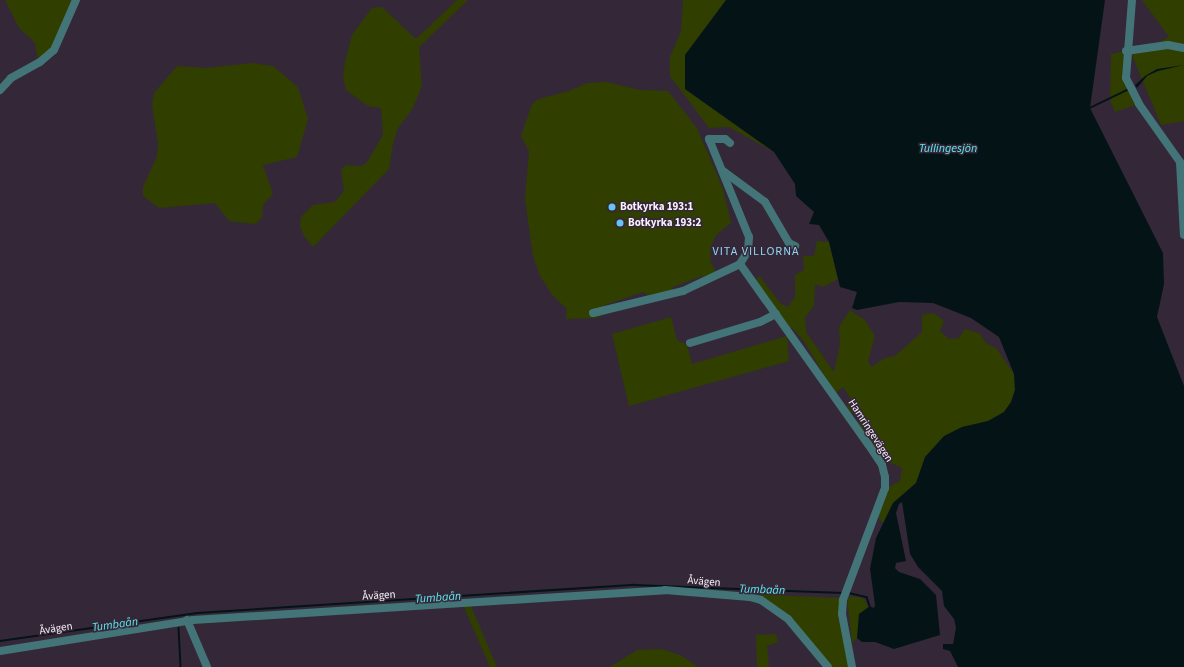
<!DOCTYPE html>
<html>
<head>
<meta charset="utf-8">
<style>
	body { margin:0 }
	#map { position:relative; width:1184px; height:667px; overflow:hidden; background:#342838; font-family:"Source Sans 3",sans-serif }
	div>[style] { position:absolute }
	.green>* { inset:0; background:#303e00 }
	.water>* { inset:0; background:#041416 }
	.stream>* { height:1.5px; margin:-0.75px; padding:0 0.75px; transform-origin:0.75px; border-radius:0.75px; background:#041416 }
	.minor>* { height:8px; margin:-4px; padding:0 4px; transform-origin:4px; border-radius:4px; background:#437477 }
	.dots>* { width:11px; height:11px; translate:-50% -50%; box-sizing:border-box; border:2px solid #342838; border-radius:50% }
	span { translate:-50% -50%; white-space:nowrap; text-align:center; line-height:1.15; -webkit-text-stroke:3px #342838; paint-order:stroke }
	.poi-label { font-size:11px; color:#f9f0fb; font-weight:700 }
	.left { translate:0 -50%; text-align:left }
	.street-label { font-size:11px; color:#f9f0fb }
	.water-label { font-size:12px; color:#5ee9f2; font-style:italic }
	.neighbourhood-label { font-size:12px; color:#93d4f5; letter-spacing:1px }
</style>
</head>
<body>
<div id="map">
	<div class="green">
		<div style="clip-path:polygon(5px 0,73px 0,52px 49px,38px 61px,35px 43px,19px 28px)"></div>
		<div style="clip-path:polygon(457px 0,468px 0,419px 47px,422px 86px,413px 108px,398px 128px,393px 143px,389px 169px,313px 247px,304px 236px,300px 225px,301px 217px,313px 205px,335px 202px,344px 191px,341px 170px,346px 165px,362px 166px,367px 162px,383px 135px,381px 108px,368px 106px,346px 90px,343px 77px,345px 62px,352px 35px,372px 8px,382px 7px,416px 39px)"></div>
		<div style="clip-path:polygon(683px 0,726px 0,685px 55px,685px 89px,774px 152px,729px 127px,709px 128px,670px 76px,670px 57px,681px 31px)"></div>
		<div style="clip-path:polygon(1142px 0,1184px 0,1184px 121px,1161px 125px,1132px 55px,1169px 37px)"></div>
		<div style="clip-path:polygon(1126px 51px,1123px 68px,1138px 104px,1115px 112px,1110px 100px,1111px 54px)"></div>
		<div style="clip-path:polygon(251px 63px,273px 66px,298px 87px,308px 119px,297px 157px,263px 165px,273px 194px,263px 205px,262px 218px,255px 224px,229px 221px,215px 203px,159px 208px,143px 196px,143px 187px,157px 156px,158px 144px,152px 105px,154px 93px,177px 66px,207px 68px)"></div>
		<div style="clip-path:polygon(606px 82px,640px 90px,668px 91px,697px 128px,723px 189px,731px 223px,716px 235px,710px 248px,711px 263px,717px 273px,705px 279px,702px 276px,673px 287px,672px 291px,647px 295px,643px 292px,605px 305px,607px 313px,597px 318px,566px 319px,567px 309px,553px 296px,540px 276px,533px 256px,525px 199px,529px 151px,521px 136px,532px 104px,539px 99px,569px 91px,587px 83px)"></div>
		<div style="clip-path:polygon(817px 241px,829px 242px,838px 279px,823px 287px,815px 284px,814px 306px,805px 317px,806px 332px,834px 372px,840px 344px,839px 327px,850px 310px,865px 320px,875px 336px,868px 361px,871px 367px,885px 358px,895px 356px,922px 332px,922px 315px,934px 313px,944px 321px,940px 331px,949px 339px,959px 338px,965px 329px,979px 333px,986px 343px,996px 348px,1014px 374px,1015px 390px,1011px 402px,1004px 412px,988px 421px,962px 427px,925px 457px,916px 483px,893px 503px,883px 523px,878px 518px,887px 488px,900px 481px,902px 468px,880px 458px,871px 441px,872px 433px,862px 430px,858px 423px,865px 417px,860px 407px,852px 414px,846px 407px,851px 399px,843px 387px,835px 394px,804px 341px,792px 328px,788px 328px,755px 281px,759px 276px,781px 304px,788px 307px,795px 297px,795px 275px,804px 270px,803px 256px,814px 256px)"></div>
		<div style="clip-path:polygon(671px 317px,677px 340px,687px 345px,692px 364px,787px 336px,789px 361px,629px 406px,612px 334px)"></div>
		<div style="clip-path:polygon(749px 594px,840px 598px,850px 667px,832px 667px,790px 617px,764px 598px)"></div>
		<div style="clip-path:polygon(847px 597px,859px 597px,865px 600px,868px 608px,859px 614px,857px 638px,852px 643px)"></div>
		<div style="clip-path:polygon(470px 604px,497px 667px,490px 667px,463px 605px)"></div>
		<div style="clip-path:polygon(776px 634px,778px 642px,767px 646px,769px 667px,757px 667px,756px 635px)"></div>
		<div style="clip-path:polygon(662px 649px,682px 656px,698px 667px,610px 667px,637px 650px)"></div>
	</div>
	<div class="water">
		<div style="clip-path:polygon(726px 0,1105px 0,1090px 108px,1163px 253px,1164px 284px,1157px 317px,1184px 386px,1184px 667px,958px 667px,950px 651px,943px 649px,943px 644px,953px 644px,956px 628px,954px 619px,944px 606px,942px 591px,918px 567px,910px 554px,902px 502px,899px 504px,896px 513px,906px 561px,896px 563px,895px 568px,899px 572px,920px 579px,936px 595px,940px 635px,894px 649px,875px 642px,862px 642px,857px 638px,859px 614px,870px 606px,874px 608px,875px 605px,870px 569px,876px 538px,893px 503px,916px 483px,925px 457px,944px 436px,962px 427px,988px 421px,1004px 412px,1011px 402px,1015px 390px,1014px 374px,999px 337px,971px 318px,933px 303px,899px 302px,857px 310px,852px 308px,857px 292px,840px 287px,829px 242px,819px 225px,809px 224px,814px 212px,796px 196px,795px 184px,774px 152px,685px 89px,685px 55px)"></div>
		<div style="clip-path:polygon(1184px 65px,1158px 71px,1147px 76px,1137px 88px,1135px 85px,1145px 76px,1157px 69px)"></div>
	</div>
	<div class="stream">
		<div style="left:1090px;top:108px;width:41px;rotate:-25.9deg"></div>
		<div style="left:849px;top:593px;width:18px;rotate:13deg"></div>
		<div style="left:867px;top:597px;width:9px;rotate:72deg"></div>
		<div style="left:179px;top:628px;width:39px;rotate:87deg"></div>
		<div style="left:0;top:641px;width:199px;rotate:-8.1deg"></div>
		<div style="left:197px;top:613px;width:439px;rotate:-3.7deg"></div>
		<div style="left:635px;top:585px;width:208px;rotate:2.2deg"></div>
	</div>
	<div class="minor">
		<div style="left:1132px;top:0;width:78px;rotate:94.4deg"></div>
		<div style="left:1126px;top:78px;width:29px;rotate:63deg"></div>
		<div style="left:1139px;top:104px;width:71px;rotate:54.7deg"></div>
		<div style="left:1180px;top:162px;width:73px;rotate:86.9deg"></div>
		<div style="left:1126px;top:51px;width:42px;rotate:-8.1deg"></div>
		<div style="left:1168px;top:45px;width:16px;rotate:11deg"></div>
		<div style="left:0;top:90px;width:16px;rotate:-47deg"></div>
		<div style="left:11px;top:78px;width:33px;rotate:-29deg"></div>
		<div style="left:40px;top:62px;width:18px;rotate:-41deg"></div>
		<div style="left:54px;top:50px;width:55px;rotate:-66.3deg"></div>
		<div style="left:730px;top:143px;width:6px;rotate:-141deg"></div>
		<div style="left:725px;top:139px;width:16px;rotate:180deg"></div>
		<div style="left:709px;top:139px;width:106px;rotate:67.8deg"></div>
		<div style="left:749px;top:237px;width:14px;rotate:94deg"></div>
		<div style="left:748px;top:251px;width:15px;rotate:122deg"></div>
		<div style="left:740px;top:264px;width:221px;rotate:54.6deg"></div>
		<div style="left:868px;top:444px;width:25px;rotate:56deg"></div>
		<div style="left:882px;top:465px;width:12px;rotate:76deg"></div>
		<div style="left:885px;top:477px;width:11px;rotate:90deg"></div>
		<div style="left:885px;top:488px;width:120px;rotate:110.6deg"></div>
		<div style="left:843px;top:600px;width:14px;rotate:94deg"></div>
		<div style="left:842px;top:614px;width:54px;rotate:79.3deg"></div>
		<div style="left:723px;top:171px;width:52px;rotate:36.4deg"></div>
		<div style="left:765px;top:202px;width:48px;rotate:59.7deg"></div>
		<div style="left:789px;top:243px;width:7px;rotate:27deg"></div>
		<div style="left:593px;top:313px;width:93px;rotate:-13.7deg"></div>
		<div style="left:683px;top:291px;width:63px;rotate:-25.3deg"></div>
		<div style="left:690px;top:343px;width:73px;rotate:-16.7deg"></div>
		<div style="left:760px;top:322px;width:18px;rotate:-27deg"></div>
		<div style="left:187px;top:620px;width:51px;rotate:66.9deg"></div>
		<div style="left:0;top:651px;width:195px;rotate:-9.1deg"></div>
		<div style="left:193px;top:620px;width:473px;rotate:-3.6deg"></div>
		<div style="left:665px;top:590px;width:85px;rotate:4.7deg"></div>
		<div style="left:750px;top:597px;width:11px;rotate:15deg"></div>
		<div style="left:761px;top:600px;width:33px;rotate:35deg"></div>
		<div style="left:788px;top:619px;width:62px;rotate:50.2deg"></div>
	</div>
	<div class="dots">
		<div style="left:612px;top:207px;background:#67c4f0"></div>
		<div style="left:620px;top:223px;background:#67c4f0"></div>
	</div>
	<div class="poi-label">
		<span class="left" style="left:620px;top:207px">Botkyrka 193:1</span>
		<span class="left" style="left:628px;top:223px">Botkyrka 193:2</span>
	</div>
	<div class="street-label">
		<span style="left:870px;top:431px;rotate:57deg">Hamringevägen</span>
		<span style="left:704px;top:582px;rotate:5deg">Åvägen</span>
		<span style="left:379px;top:596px;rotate:-4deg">Åvägen</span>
		<span style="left:56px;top:629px;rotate:-9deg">Åvägen</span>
	</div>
	<div class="water-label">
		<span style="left:948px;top:149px">Tullingesjön</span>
		<span style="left:762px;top:590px;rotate:2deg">Tumbaån</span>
		<span style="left:438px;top:598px;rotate:-4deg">Tumbaån</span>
		<span style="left:115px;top:625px;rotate:-8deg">Tumbaån</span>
	</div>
	<div class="neighbourhood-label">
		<span style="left:756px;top:252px">VITA VILLORNA</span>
	</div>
</div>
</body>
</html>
